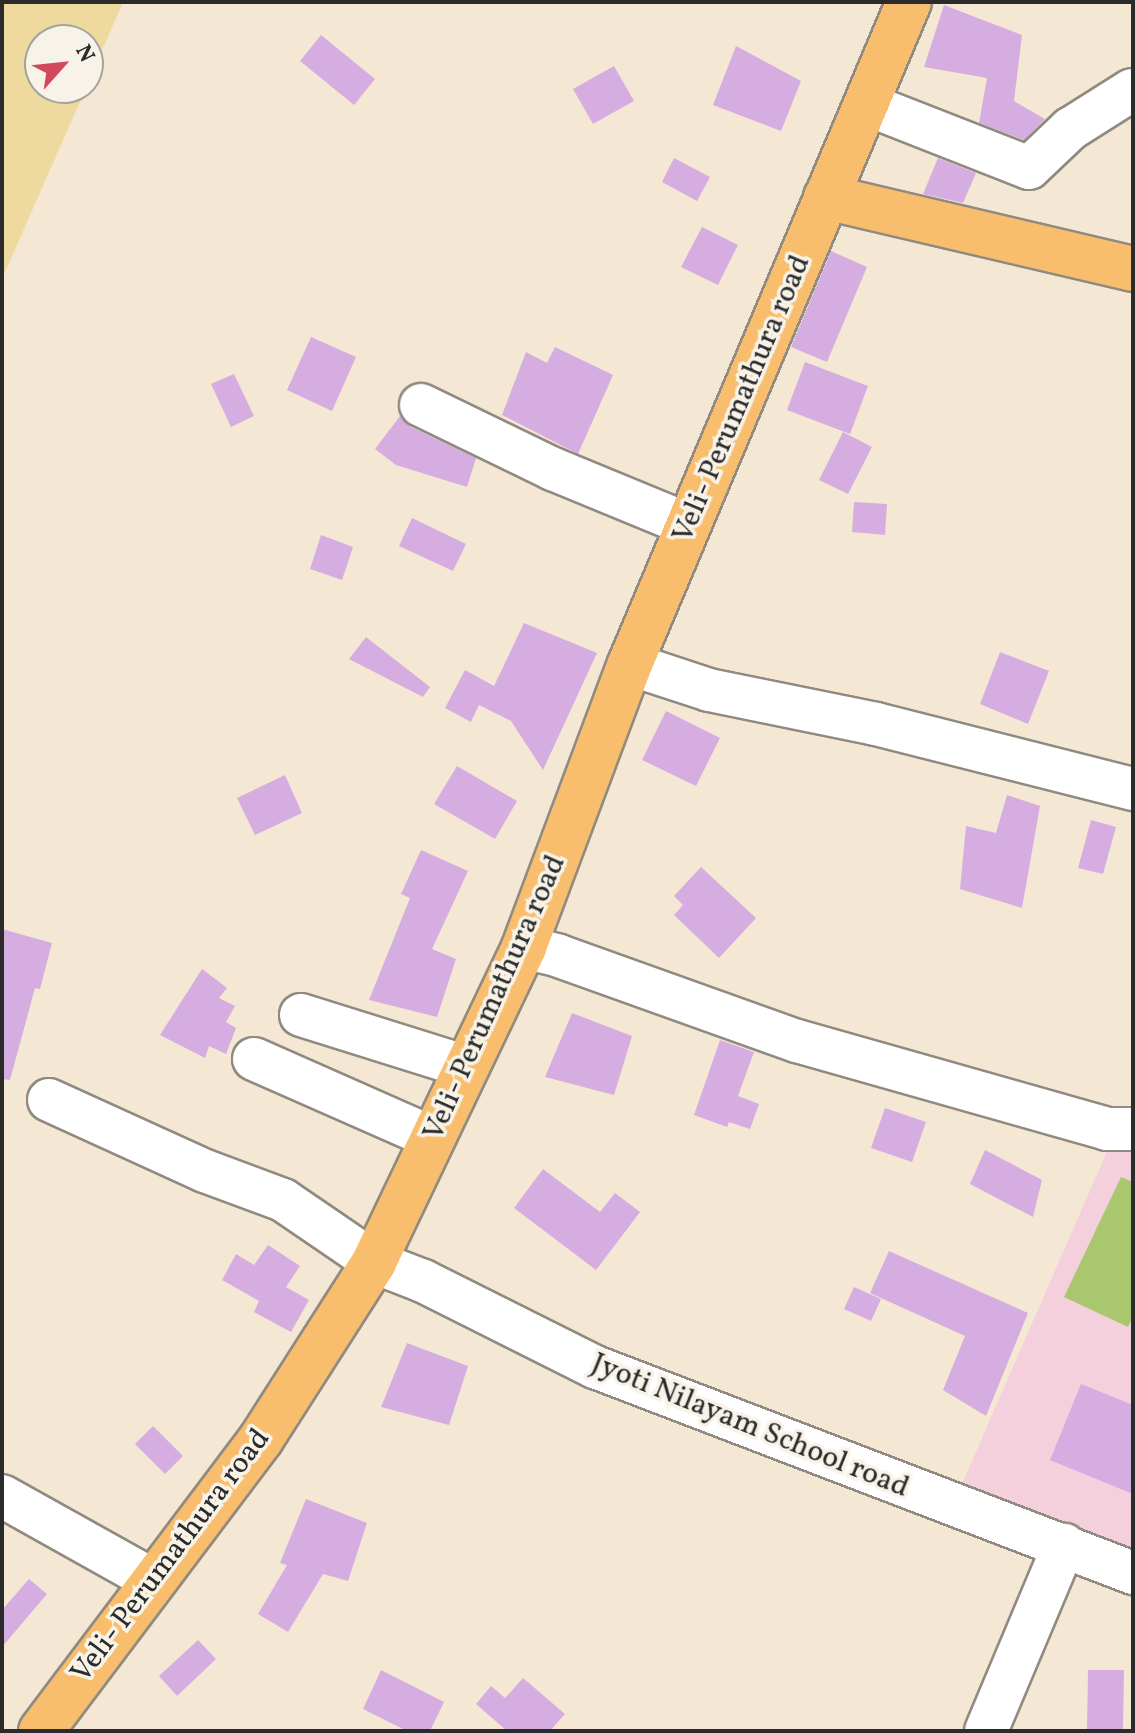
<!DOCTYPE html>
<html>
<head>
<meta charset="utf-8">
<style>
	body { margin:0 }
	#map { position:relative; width:1135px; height:1733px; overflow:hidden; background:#f4e8d5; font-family:Vollkorn,serif }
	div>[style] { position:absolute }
	.built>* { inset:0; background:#f4cfdc }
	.green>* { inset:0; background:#a9c76f }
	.sand>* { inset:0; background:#eeda9e }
	.building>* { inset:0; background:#d6ade0 }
	.roads { filter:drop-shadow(2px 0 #908a80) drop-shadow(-2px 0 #908a80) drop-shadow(0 2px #908a80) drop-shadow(0 -2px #908a80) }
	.minor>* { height:42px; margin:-21px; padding:0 21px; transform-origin:21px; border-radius:21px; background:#fff }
	.major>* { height:44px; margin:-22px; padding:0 22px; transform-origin:22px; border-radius:22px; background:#f9be6d }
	span { translate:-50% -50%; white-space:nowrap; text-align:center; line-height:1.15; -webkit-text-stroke:7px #f7f3e8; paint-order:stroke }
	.street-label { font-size:30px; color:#2b2b2b }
	.frame { position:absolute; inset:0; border:4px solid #2b2b2b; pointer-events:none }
	.north { position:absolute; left:24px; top:24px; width:80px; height:80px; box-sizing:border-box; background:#f7f3e8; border:2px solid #a5a39c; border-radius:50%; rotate:63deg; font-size:22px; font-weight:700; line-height:32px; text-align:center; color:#2b2b2b }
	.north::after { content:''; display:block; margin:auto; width:28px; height:36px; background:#d1495b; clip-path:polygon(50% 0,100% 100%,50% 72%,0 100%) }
</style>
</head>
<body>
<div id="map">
	<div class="built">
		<div style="clip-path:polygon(1112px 1140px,1133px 1144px,1133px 1562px,958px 1493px)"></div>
	</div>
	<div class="green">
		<div style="clip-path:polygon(1121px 1177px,1133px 1182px,1133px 1317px,1128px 1327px,1064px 1297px)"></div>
	</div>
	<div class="sand">
		<div style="clip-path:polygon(2px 2px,123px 2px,88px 83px,88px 40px,40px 40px,40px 88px,86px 88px,2px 279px)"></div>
	</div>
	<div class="building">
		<div style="clip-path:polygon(944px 5px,1022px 35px,1014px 101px,1045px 119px,1024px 140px,979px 123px,987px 78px,924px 67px)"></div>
		<div style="clip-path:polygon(321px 35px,375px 79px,354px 105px,300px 61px)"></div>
		<div style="clip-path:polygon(736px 46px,801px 81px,781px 131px,713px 105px)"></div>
		<div style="clip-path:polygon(614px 66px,634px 101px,593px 124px,573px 89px)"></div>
		<div style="clip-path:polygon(674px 158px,710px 177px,697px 201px,662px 182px)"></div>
		<div style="clip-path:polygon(938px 158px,976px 173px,963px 203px,923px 194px)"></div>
		<div style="clip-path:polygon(702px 227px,738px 245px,718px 285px,681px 267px)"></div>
		<div style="clip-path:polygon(831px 251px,867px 267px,827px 362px,791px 347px)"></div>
		<div style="clip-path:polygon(311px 337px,356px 357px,332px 411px,287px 390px)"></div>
		<div style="clip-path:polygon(555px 347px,613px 375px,578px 454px,502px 415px,526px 352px,547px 363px)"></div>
		<div style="clip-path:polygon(805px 362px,868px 386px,850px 434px,787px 410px)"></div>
		<div style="clip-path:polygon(234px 374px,254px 416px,231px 427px,211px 384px)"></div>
		<div style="clip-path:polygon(400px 416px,411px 427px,476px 458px,467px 487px,396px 465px,375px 449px)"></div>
		<div style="clip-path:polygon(843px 432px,872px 447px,848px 494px,819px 480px)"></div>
		<div style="clip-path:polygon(854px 502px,887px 504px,885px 535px,852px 532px)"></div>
		<div style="clip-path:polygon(412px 518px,466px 544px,453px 571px,399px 546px)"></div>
		<div style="clip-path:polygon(321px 535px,353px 547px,342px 580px,310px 569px)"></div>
		<div style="clip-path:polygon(524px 623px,597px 653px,543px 770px,511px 721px,479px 705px,471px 722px,445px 708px,465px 670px,494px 686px)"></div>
		<div style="clip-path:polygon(366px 637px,430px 687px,423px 697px,349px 659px)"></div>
		<div style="clip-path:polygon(1000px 652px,1049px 671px,1028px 724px,980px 704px)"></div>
		<div style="clip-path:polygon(666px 711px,720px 738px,696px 786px,642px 760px)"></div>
		<div style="clip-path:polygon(457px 766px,517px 801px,495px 839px,434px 804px)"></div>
		<div style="clip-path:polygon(285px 775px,302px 813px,255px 835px,237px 798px)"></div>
		<div style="clip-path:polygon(1007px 795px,1040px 806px,1022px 908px,960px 889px,966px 826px,996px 833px)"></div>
		<div style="clip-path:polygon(1091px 820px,1116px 827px,1103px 874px,1078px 868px)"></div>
		<div style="clip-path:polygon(421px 850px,468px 871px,432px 949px,456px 959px,437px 1017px,369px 1000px,410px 898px,401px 894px)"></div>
		<div style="clip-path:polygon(701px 867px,756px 918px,719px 958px,674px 915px,683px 905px,674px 896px)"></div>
		<div style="clip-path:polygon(2px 929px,52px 943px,40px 989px,35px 988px,10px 1080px,2px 1079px)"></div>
		<div style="clip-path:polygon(202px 969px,227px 988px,219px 998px,235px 1006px,226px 1022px,236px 1028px,226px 1054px,209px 1046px,205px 1058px,160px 1035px)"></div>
		<div style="clip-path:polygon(572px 1013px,632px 1036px,614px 1095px,545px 1077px)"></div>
		<div style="clip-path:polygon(720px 1040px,754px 1052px,738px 1096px,759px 1104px,750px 1129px,729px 1122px,727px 1127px,694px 1115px)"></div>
		<div style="clip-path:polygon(885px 1108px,926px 1122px,912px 1162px,871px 1148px)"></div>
		<div style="clip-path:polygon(985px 1150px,1042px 1180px,1033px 1217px,970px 1184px)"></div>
		<div style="clip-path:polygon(543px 1169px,600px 1212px,615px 1193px,640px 1212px,596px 1270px,514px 1208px)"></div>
		<div style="clip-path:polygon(268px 1245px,300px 1266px,286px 1287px,309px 1300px,291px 1332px,254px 1312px,259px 1301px,222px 1280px,236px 1254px,254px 1265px)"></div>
		<div style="clip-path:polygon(889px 1251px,1028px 1313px,986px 1416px,943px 1390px,965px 1336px,870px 1293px)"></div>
		<div style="clip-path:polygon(854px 1287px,881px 1299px,871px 1321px,844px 1309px)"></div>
		<div style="clip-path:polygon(407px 1343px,468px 1366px,449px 1425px,381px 1407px)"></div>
		<div style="clip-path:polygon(1081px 1384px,1133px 1405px,1133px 1494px,1050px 1460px)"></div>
		<div style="clip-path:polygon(153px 1426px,183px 1456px,165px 1474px,135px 1444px)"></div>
		<div style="clip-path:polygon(306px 1499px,367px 1523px,348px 1581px,323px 1574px,288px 1632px,258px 1614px,287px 1565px,280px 1563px)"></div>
		<div style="clip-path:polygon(29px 1579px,47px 1594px,2px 1647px,2px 1610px)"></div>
		<div style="clip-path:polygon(198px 1640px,216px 1659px,177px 1696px,159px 1676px)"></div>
		<div style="clip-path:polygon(381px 1670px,444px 1702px,430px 1731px,407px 1731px,363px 1709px)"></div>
		<div style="clip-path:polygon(1088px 1670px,1124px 1670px,1123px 1729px,1087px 1729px)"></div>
		<div style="clip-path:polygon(523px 1678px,565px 1714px,550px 1731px,507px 1731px,476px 1704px,491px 1686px,505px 1698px)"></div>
	</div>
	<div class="roads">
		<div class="minor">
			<div style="left:866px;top:104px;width:175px;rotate:21.4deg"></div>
			<div style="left:1029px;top:168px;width:57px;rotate:-43.6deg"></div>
			<div style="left:1070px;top:129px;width:73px;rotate:-32.2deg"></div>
			<div style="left:421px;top:405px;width:147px;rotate:25.9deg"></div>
			<div style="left:553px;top:469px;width:147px;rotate:22.4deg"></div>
			<div style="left:630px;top:664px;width:83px;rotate:18.2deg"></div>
			<div style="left:709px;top:690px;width:170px;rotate:11.5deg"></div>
			<div style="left:876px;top:724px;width:265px;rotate:14.2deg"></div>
			<div style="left:524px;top:947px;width:36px;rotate:14deg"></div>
			<div style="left:559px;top:956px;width:253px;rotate:19.7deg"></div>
			<div style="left:797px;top:1041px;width:322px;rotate:15.8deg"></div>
			<div style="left:1107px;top:1129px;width:26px"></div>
			<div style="left:301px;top:1015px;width:174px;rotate:17.4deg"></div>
			<div style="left:254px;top:1059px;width:196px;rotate:23.8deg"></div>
			<div style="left:49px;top:1100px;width:171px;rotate:24.5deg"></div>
			<div style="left:205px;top:1171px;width:83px;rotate:20.4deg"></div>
			<div style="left:283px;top:1200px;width:110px;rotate:34.3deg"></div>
			<div style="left:374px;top:1262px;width:53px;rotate:21.2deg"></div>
			<div style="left:423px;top:1281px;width:192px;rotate:26.6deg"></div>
			<div style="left:595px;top:1367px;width:576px;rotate:20.95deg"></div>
			<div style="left:2px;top:1496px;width:174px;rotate:29.2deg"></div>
			<div style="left:986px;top:1731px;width:202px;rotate:-67.2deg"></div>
		</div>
		<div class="major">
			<div style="left:826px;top:197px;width:315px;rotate:13.2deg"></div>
			<div style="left:41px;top:1731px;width:366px;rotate:-53deg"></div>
			<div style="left:261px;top:1439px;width:210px;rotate:-57.4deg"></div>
			<div style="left:374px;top:1262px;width:349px;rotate:-64.5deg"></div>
			<div style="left:524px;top:947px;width:302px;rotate:-69.5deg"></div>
			<div style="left:630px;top:664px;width:718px;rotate:-67.15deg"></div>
		</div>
	</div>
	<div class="street-label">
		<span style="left:742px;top:399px;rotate:-67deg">Veli- Perumathura road</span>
		<span style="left:495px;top:998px;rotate:-66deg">Veli- Perumathura road</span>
		<span style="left:750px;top:1426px;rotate:22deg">Jyoti Nilayam School road</span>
		<span style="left:171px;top:1556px;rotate:-53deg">Veli- Perumathura road</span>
	</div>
	<div class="frame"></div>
	<div class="north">N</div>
</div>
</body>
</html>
